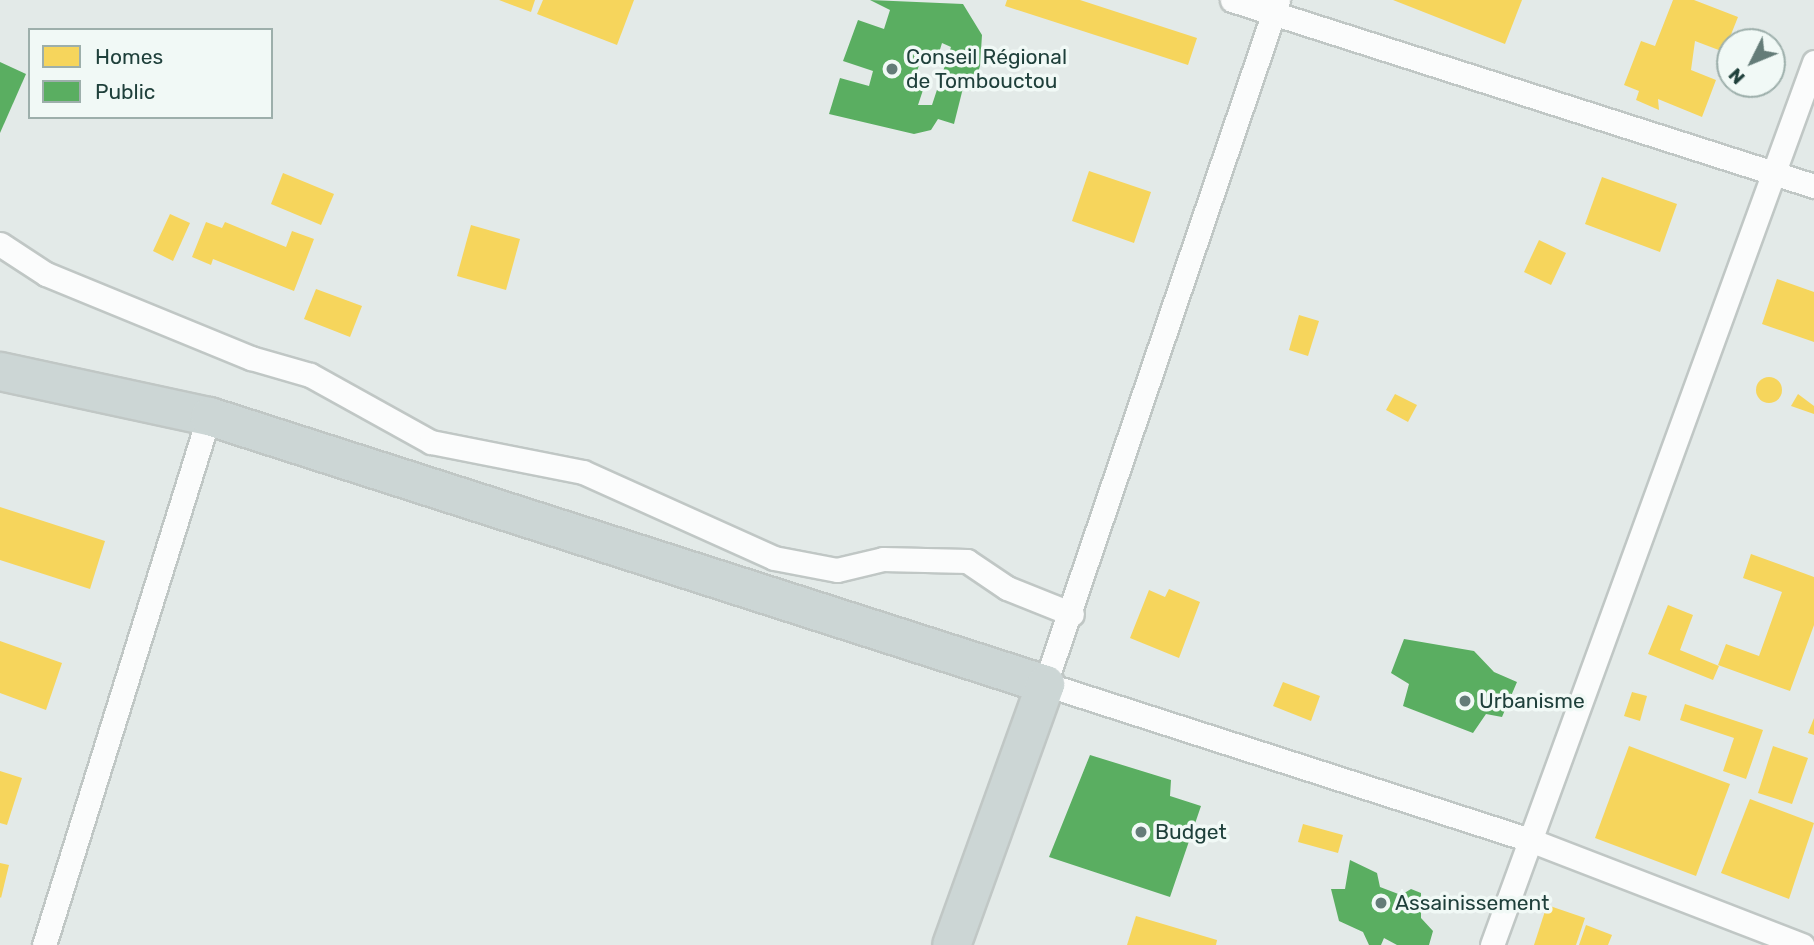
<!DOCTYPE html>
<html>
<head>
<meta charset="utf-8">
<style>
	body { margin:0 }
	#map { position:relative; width:1814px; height:945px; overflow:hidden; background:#e3eae8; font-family:Rubik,sans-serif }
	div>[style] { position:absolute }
	.homes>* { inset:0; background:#f6d55c }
	.round { border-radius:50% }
	.public>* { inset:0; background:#5aae61 }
	.roads { filter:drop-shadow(2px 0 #c0c7c5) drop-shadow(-2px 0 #c0c7c5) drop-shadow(0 2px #c0c7c5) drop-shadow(0 -2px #c0c7c5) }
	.minor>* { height:23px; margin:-11.5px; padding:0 11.5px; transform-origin:11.5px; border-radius:11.5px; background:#fbfcfc }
	.primary>* { height:37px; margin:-18.5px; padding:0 18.5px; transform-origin:18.5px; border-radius:18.5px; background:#ccd6d5 }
	.dots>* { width:19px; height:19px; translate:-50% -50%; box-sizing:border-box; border:4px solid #f1f9f6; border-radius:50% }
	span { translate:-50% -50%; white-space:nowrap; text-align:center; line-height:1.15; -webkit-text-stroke:7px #f1f9f6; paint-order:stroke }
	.poi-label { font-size:21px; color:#1f403b }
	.left { translate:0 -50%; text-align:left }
	.legend { position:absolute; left:28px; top:28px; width:245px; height:91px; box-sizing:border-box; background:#f1f9f6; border:2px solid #9dafab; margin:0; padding:9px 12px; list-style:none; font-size:21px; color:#1f403b }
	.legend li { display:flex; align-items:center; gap:14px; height:35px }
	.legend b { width:35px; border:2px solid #9dafab }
	.north { position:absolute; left:1716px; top:28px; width:70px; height:70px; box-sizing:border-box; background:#f1f9f6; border:2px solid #9dafab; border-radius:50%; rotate:227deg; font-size:19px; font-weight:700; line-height:28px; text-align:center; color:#1f403b }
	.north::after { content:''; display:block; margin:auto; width:24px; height:32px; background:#647c78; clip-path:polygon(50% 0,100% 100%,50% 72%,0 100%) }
</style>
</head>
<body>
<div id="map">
	<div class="homes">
		<div style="clip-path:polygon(499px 0,535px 0,531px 12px)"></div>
		<div style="clip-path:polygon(543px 0,634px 0,617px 45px,537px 14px)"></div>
		<div style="clip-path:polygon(1007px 0,1080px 0,1197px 38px,1188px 65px,1005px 6px)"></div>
		<div style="clip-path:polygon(1393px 0,1522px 0,1505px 44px)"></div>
		<div style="clip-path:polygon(1673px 0,1694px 0,1738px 17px,1724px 52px,1695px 41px,1691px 70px,1716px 80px,1702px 117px,1658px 99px,1659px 110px,1636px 100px,1639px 91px,1624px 85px,1641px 41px,1655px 46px)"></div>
		<div style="clip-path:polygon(1089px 171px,1151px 192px,1134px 243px,1072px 221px)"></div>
		<div style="clip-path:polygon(283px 173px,334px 194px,321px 225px,271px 204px)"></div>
		<div style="clip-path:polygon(1602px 177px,1677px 204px,1660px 252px,1585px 224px)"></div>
		<div style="clip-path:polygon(170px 214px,190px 223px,173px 261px,153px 251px)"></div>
		<div style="clip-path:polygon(206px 222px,222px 228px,225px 222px,286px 247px,292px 231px,314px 239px,294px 291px,213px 259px,211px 265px,192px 257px)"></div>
		<div style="clip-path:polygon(471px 225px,520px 239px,506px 290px,457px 276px)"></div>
		<div style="clip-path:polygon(1539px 240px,1566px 253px,1551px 285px,1524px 272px)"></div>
		<div style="clip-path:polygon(1777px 279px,1814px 292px,1814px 342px,1762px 324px)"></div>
		<div style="clip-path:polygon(316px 289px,362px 306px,350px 337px,304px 319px)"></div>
		<div style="clip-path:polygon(1299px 315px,1319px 321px,1308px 356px,1289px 350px)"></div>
		<div class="round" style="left:1756px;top:377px;width:26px;height:26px"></div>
		<div style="clip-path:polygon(1395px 394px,1417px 405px,1408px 422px,1386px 410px)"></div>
		<div style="clip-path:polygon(1798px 394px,1814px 406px,1814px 414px,1791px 406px)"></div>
		<div style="clip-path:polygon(0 507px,105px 541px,90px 589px,0 560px)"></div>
		<div style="clip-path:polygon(1751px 554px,1814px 577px,1814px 625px,1790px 691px,1718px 665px,1726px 644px,1759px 656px,1782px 592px,1743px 578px)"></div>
		<div style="clip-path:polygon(1169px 589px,1200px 602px,1179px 658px,1130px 638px,1149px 590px,1165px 597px)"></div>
		<div style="clip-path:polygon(1668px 605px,1693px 615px,1680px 650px,1719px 666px,1713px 680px,1648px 654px)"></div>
		<div style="clip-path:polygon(0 641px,62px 663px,46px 710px,0 693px)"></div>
		<div style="clip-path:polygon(1283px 682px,1320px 696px,1311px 721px,1273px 706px)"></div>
		<div style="clip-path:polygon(1632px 692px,1647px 696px,1640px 721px,1624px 716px)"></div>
		<div style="clip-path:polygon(1685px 704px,1763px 730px,1746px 779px,1723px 771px,1734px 738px,1680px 720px)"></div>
		<div style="clip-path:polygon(1814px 718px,1814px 735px,1808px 733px)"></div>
		<div style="clip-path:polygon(1629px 746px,1730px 784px,1696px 876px,1595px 838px)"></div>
		<div style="clip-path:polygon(1773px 746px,1808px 758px,1792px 804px,1758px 793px)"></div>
		<div style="clip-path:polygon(0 771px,22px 778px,7px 825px,0 823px)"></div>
		<div style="clip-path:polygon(1750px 799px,1814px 823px,1789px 899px,1721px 873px)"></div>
		<div style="clip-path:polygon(1303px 824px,1343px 835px,1338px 853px,1298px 842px)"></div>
		<div style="clip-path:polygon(0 863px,9px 865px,1px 898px,0 897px)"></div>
		<div style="clip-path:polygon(1547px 905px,1585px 918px,1576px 945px,1534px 945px)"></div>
		<div style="clip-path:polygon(1136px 916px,1217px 940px,1216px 945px,1127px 945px)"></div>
		<div style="clip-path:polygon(1586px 925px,1612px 935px,1608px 945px,1579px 945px)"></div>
	</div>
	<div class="public">
		<div style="clip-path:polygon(evenodd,870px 0,963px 4px,982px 35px,980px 66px,972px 91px,963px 88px,954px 124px,938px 119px,931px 130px,914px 134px,829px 114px,840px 78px,869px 86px,873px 71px,843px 61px,858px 20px,884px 29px,890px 10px,870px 0,942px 43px,951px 47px,932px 105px,918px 105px,926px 81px,915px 77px,924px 51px,938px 56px,942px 43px)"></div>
		<div style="clip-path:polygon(0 62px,26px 74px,0 133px)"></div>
		<div style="clip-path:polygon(1404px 639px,1474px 651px,1494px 672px,1517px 682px,1502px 717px,1486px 714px,1473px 733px,1403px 706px,1409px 684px,1391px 673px)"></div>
		<div style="clip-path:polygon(1090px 755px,1171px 780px,1170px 796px,1201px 806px,1170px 897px,1049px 857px)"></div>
		<div style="clip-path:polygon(1350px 860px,1377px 873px,1380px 887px,1401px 895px,1411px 889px,1421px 893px,1421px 918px,1433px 931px,1429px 945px,1397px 945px,1384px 938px,1381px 945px,1369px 945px,1363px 932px,1339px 921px,1331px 889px,1345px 889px)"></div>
	</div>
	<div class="roads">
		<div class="minor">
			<div style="left:1232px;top:0;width:611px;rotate:17.72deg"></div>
			<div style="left:1278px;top:0;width:723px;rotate:108.81deg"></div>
			<div style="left:1045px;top:684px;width:509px;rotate:17.83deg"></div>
			<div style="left:1530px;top:840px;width:292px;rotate:21.1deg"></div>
			<div style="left:0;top:244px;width:55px;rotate:33.1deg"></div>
			<div style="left:46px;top:274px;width:222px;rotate:22.3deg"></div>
			<div style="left:251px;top:358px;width:61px;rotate:16.1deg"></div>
			<div style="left:310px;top:375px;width:138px;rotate:29deg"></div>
			<div style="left:431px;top:442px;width:155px;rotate:11.2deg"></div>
			<div style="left:583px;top:472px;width:209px;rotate:24.2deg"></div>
			<div style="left:774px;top:558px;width:64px;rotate:10.8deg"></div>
			<div style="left:837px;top:570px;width:47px;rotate:-13.4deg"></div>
			<div style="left:883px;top:559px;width:84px;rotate:1.4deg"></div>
			<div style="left:967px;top:561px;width:48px;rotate:34deg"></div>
			<div style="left:1007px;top:588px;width:70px;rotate:21.8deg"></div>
			<div style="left:44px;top:945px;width:554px;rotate:-72.68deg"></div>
			<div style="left:1492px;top:945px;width:940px;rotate:-69.96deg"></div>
		</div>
		<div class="primary">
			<div style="left:0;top:371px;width:214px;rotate:12.2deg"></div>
			<div style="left:209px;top:416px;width:878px;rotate:17.77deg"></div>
			<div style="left:1045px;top:684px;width:277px;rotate:109.8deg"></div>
		</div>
	</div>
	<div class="dots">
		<div style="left:892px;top:69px;background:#647c78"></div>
		<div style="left:1465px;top:701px;background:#647c78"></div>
		<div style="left:1141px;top:832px;background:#647c78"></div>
		<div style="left:1381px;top:903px;background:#647c78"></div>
	</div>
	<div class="poi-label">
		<span class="left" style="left:906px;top:69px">Conseil Régional<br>de Tombouctou</span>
		<span class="left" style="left:1479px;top:701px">Urbanisme</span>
		<span class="left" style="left:1155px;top:832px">Budget</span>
		<span class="left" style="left:1395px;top:903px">Assainissement</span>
	</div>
	<ul class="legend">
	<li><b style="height:19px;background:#f6d55c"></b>Homes</li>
	<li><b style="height:19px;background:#5aae61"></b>Public</li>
	</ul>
	<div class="north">N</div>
</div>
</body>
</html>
